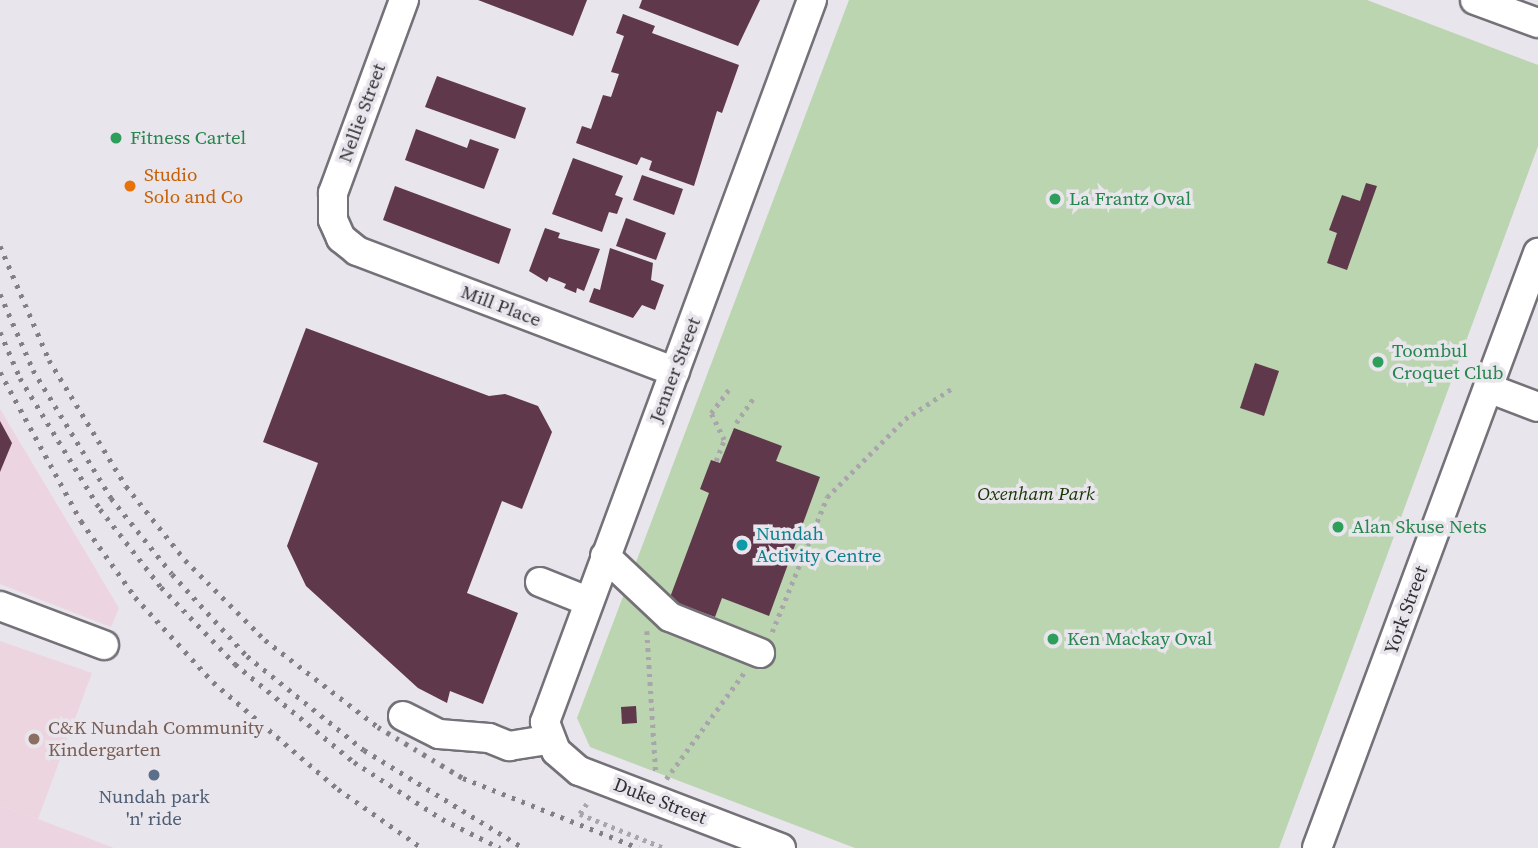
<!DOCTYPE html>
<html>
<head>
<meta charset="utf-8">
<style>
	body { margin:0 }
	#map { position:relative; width:1538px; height:848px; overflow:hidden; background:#e9e5ec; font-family:"Source Serif 4",serif }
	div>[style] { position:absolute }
	.industrial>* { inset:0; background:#ecd5e1 }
	.education>* { inset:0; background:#edd5e0 }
	.green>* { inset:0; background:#bad5af }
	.building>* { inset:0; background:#5f384b }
	.path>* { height:4.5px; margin-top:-2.25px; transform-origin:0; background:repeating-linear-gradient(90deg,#a9a6ab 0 3.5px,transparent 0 8.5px) }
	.roads { filter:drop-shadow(2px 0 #757178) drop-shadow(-2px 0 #757178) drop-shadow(0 2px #757178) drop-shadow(0 -2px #757178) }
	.minor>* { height:28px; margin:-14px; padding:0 14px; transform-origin:14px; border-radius:14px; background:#fff }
	.rail>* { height:5px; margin-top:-2.5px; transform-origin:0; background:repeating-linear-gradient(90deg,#838085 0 3.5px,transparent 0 10.5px) }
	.dots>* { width:19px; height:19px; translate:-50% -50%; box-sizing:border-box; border:4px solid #e9e5ec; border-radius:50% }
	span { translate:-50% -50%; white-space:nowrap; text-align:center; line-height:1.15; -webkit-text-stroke:7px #e9e5ec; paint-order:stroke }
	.street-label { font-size:19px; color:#313033 }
	.leisure-label { font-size:19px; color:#27864d }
	.left { translate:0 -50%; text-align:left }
	.food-label { font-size:19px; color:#c56008 }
	.park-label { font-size:19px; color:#143500; font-style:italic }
	.culture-label { font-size:19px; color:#0d838f }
	.education-label { font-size:19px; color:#785e54 }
	.service-label { font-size:19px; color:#4e5e75 }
</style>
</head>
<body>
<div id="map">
	<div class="industrial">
		<div style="clip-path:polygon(0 409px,119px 608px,111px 627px,0 584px)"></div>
		<div style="clip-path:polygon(0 805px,38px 819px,114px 848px,0 848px)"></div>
	</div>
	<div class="education">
		<div style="clip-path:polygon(0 641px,92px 673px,38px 819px,0 805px)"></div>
	</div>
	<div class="green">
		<div style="clip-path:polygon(849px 0,1367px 0,1538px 65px,1538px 146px,1279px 848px,855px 848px,590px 747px,577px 718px)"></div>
	</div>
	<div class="building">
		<div style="clip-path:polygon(478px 0,587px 0,573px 36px)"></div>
		<div style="clip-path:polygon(642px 0,760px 0,738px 46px,639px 8px)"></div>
		<div style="clip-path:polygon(623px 14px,655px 26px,652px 33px,739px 65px,722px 113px,717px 111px,694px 186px,649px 170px,652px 161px,641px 157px,637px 165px,576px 143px,582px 126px,591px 129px,603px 95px,611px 97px,619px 74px,611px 72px,624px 36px,616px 33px)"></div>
		<div style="clip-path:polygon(437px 76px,526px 108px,515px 139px,425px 107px)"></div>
		<div style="clip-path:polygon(416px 129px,467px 148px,470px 139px,499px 149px,484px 189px,405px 160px)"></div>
		<div style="clip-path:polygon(573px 158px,623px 176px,615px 195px,623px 198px,617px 214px,609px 212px,602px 232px,552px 214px)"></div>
		<div style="clip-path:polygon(642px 175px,683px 189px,674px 215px,633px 200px)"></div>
		<div style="clip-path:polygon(1366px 183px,1377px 186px,1347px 270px,1327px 263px,1337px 233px,1329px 230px,1342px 195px,1360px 201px)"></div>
		<div style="clip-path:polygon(395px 186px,511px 229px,499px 264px,383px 220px)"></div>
		<div style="clip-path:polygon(626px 218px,666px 233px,656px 260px,616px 246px)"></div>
		<div style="clip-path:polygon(545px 228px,560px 233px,558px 238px,600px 249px,584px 291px,577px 288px,576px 293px,564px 288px,566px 284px,549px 277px,547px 282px,529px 271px)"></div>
		<div style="clip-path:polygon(610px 248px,653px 263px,651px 280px,664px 285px,655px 310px,642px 305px,633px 318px,589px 302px,594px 288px,600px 290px)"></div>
		<div style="clip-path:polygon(306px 328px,489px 396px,505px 394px,538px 406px,552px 432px,522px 509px,502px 501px,467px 593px,518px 613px,483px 704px,450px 691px,447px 703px,418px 688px,306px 586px,287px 546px,318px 463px,263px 442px)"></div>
		<div style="clip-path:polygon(1255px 363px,1279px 371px,1264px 416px,1240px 408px)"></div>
		<div style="clip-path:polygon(0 421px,12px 443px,0 472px)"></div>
		<div style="clip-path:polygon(734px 428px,782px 446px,776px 461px,820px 477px,769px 616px,722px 598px,715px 617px,669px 600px,709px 493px,700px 489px,711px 460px,720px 463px)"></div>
		<div style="clip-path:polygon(636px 706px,637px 723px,622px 724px,621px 707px)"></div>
	</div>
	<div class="path">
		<div style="left:736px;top:423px;width:32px;rotate:-55deg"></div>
		<div style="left:716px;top:461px;width:22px;rotate:-69deg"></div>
		<div style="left:724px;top:440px;width:30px;rotate:-116deg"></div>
		<div style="left:711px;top:413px;width:30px;rotate:-53deg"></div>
		<div style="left:647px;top:631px;width:142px;rotate:86.4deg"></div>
		<div style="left:772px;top:632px;width:146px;rotate:-67.8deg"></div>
		<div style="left:827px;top:497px;width:110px;rotate:-45deg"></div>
		<div style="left:905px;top:419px;width:59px;rotate:-33.1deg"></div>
		<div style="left:666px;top:779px;width:132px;rotate:-53.7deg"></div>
		<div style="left:587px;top:804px;width:12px;rotate:125deg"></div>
		<div style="left:580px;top:814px;width:91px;rotate:22deg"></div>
	</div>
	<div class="roads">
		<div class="minor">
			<div style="left:404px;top:0;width:206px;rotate:110.2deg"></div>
			<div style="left:333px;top:193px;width:27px;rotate:90deg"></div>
			<div style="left:333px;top:220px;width:20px;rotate:66deg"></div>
			<div style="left:341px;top:238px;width:21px;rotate:39deg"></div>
			<div style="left:357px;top:251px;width:340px;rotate:20.8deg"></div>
			<div style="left:1475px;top:0;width:67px;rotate:20.1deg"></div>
			<div style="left:1488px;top:388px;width:53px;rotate:20.8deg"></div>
			<div style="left:605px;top:556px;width:89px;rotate:43.2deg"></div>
			<div style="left:670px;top:617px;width:97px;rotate:21.8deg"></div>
			<div style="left:540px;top:582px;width:51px;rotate:22deg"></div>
			<div style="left:0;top:606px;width:111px;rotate:20.6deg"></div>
			<div style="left:403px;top:716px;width:40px;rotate:26.6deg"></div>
			<div style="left:439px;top:734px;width:50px;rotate:4.6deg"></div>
			<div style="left:489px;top:738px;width:22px;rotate:22deg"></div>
			<div style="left:509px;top:746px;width:39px;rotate:-9deg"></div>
			<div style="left:781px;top:848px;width:216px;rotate:-159.1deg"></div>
			<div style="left:579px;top:771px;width:30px;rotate:-139deg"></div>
			<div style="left:556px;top:751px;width:31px;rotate:-111deg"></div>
			<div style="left:545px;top:722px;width:770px;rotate:-69.71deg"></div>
			<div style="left:1317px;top:848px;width:635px;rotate:-69.62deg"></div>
		</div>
	</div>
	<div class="rail">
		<div style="left:0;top:246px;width:124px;rotate:66.7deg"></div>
		<div style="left:49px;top:360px;width:148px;rotate:58.6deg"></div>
		<div style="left:126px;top:486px;width:95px;rotate:51.4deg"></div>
		<div style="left:185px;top:560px;width:113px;rotate:45deg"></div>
		<div style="left:265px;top:640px;width:143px;rotate:37.6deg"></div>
		<div style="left:378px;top:727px;width:99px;rotate:31deg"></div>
		<div style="left:463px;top:778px;width:189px;rotate:21.7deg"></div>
		<div style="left:0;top:294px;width:83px;rotate:66.5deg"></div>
		<div style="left:33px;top:370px;width:150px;rotate:58.6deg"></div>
		<div style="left:111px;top:498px;width:97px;rotate:51.2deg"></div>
		<div style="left:172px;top:574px;width:111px;rotate:47.6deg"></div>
		<div style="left:247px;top:656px;width:150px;rotate:38.8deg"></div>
		<div style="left:364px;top:750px;width:187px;rotate:31.6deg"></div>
		<div style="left:0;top:332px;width:50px;rotate:66.5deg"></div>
		<div style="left:20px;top:378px;width:153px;rotate:58.6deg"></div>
		<div style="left:100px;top:509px;width:99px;rotate:52deg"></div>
		<div style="left:161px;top:587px;width:107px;rotate:46.1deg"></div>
		<div style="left:235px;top:664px;width:154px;rotate:39.5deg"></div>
		<div style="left:354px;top:762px;width:105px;rotate:32.9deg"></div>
		<div style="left:442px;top:819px;width:65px;rotate:26.6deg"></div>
		<div style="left:0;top:372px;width:170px;rotate:61.5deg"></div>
		<div style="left:81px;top:521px;width:93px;rotate:54.6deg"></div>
		<div style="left:135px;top:597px;width:115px;rotate:47.5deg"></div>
		<div style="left:213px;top:682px;width:165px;rotate:40.6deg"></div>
		<div style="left:338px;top:789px;width:103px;rotate:35.1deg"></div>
	</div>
	<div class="dots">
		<div style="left:116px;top:138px;background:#2e9e5b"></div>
		<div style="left:130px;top:186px;background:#e8710a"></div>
		<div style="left:1055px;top:199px;background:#2e9e5b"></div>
		<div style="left:1378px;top:362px;background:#2e9e5b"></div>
		<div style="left:1338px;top:527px;background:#2e9e5b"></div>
		<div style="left:742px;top:545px;background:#0f9aa8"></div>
		<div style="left:1053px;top:639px;background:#2e9e5b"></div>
		<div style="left:34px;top:739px;background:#8d6e63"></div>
		<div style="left:154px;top:775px;background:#5c6f8a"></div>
	</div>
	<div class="street-label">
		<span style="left:362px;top:113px;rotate:-70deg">Nellie Street</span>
		<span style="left:501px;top:306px;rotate:21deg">Mill Place</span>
		<span style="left:675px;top:370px;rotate:-69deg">Jenner Street</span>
		<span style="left:1406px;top:610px;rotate:-70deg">York Street</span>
		<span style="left:660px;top:801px;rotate:21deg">Duke Street</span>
	</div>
	<div class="leisure-label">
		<span class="left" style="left:130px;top:138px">Fitness Cartel</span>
		<span class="left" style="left:1069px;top:199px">La Frantz Oval</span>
		<span class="left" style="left:1392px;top:362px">Toombul<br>Croquet Club</span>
		<span class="left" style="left:1352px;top:527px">Alan Skuse Nets</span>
		<span class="left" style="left:1067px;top:639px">Ken Mackay Oval</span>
	</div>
	<div class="food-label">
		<span class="left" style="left:144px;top:186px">Studio<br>Solo and Co</span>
	</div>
	<div class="park-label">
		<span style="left:1036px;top:494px">Oxenham Park</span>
	</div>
	<div class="culture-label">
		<span class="left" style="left:756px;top:545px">Nundah<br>Activity Centre</span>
	</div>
	<div class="education-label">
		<span class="left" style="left:48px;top:739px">C&amp;K Nundah Community<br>Kindergarten</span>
	</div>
	<div class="service-label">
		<span style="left:154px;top:808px">Nundah park<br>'n' ride</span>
	</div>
</div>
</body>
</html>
